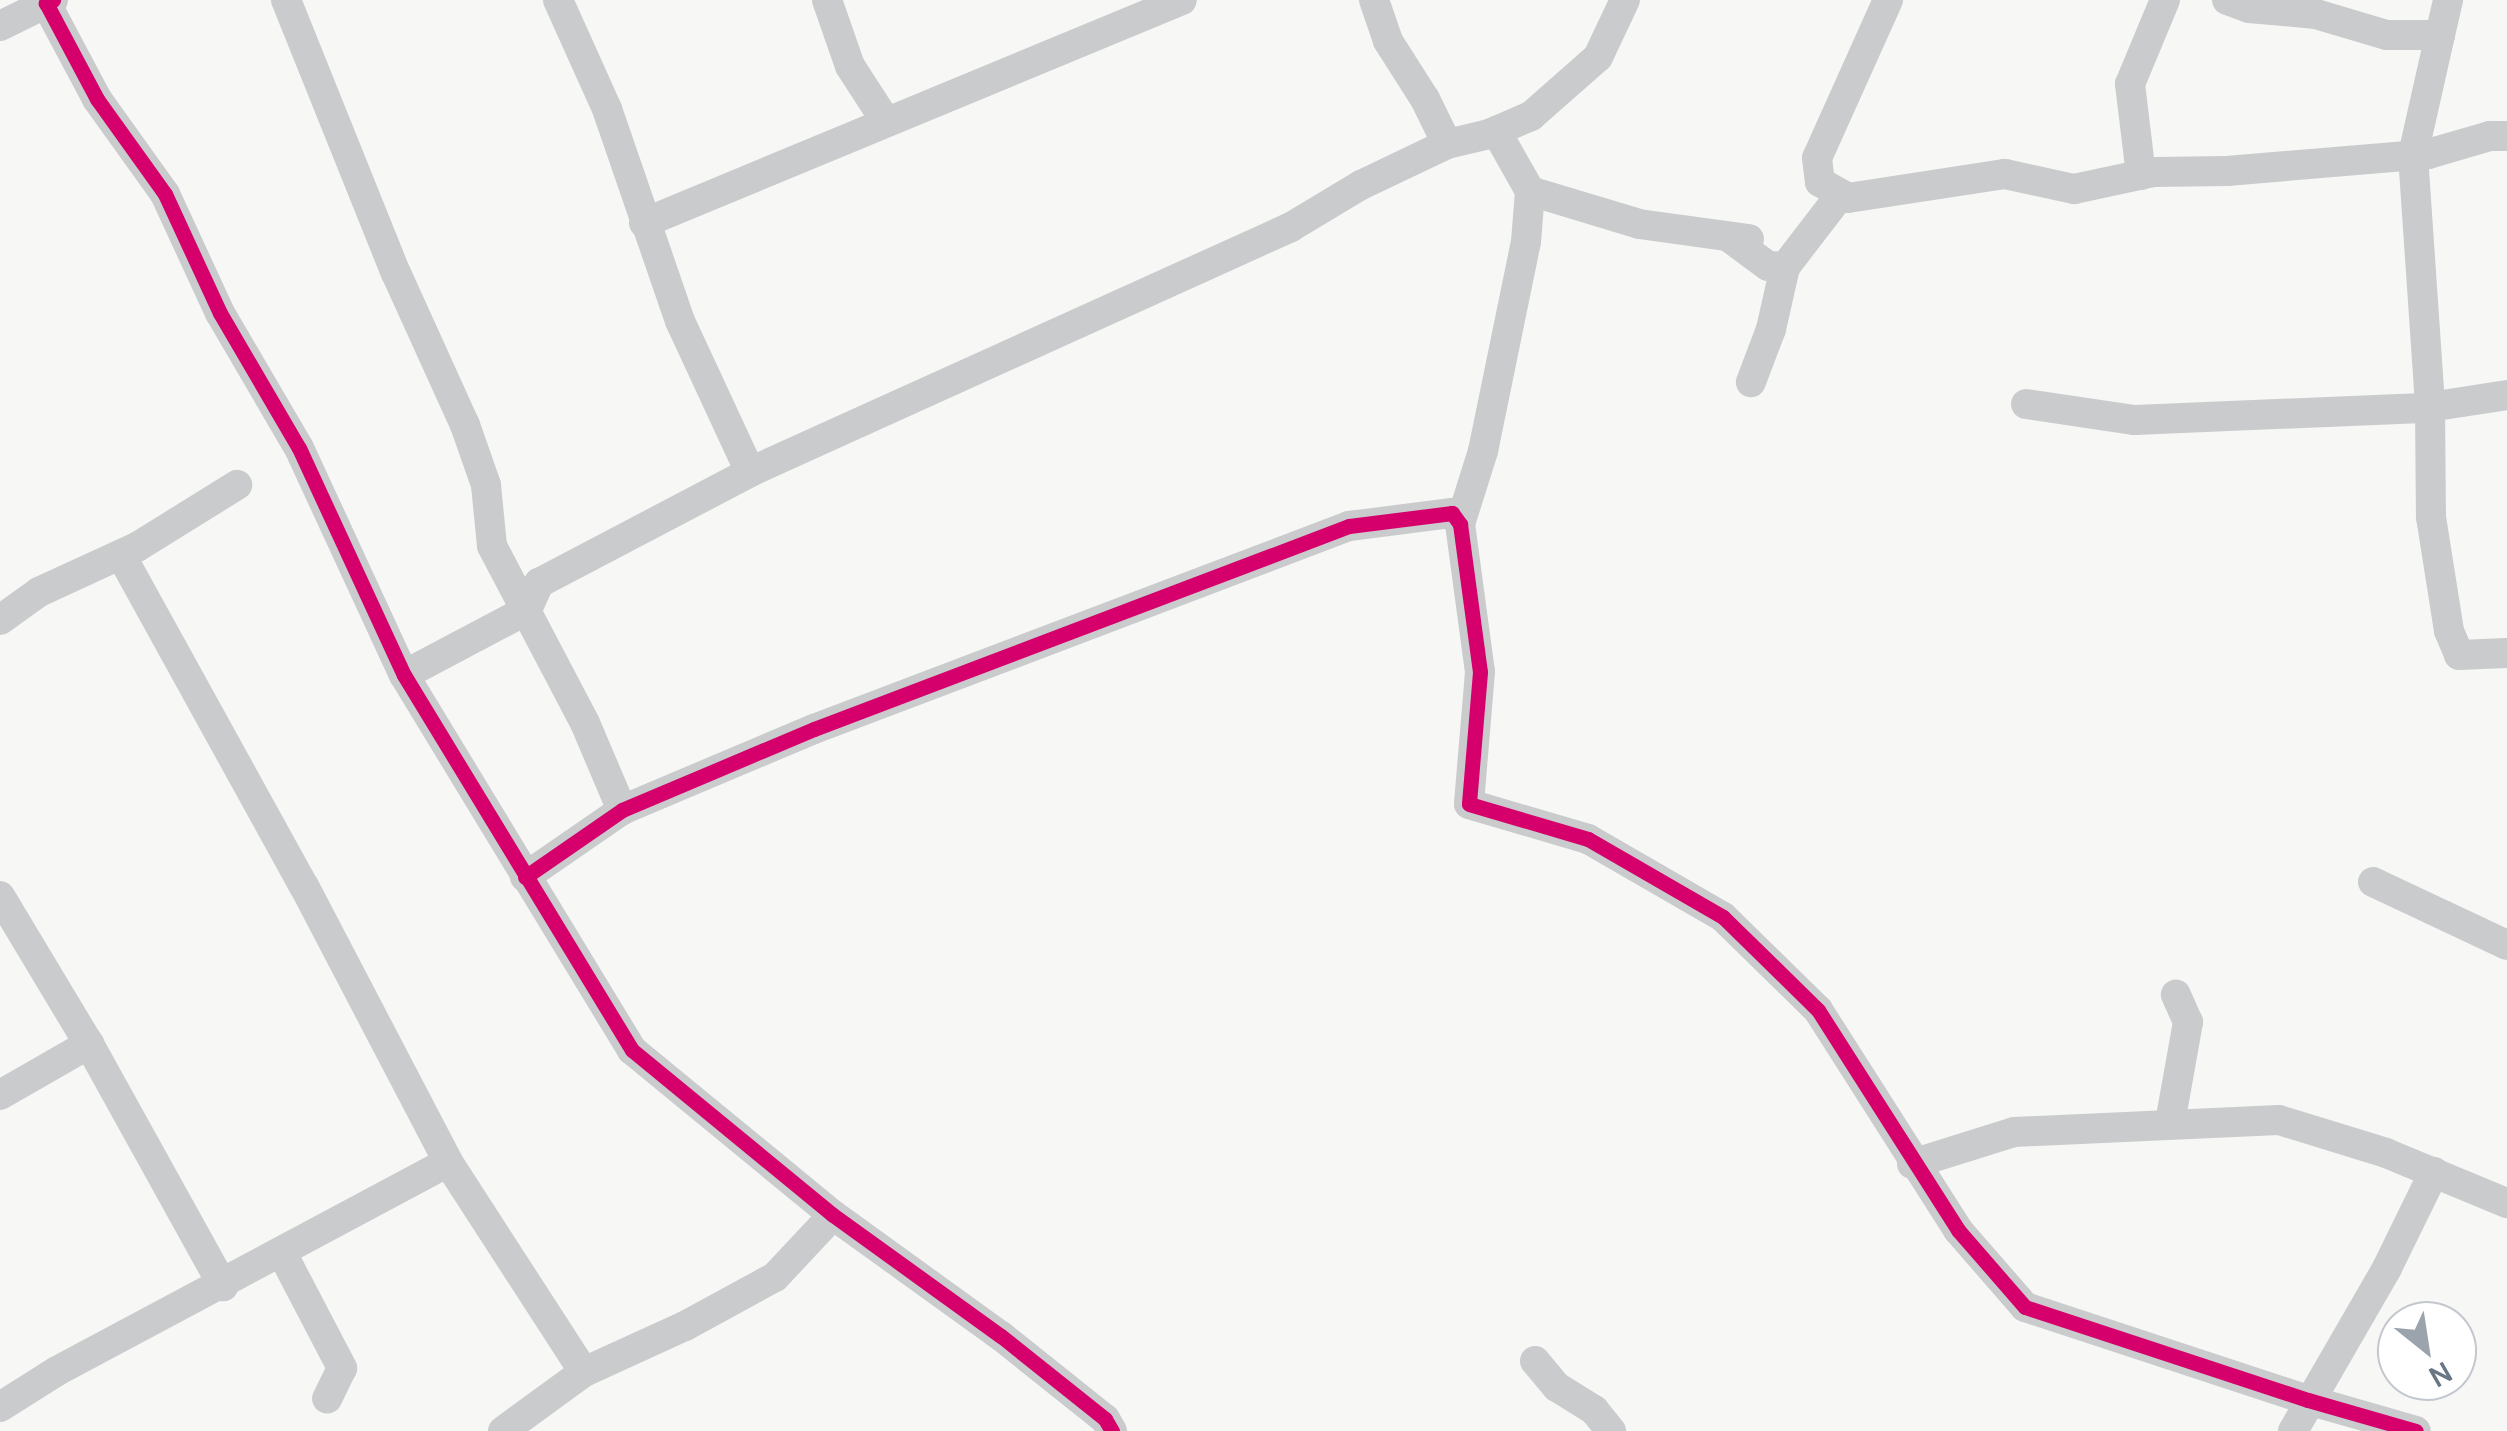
<!DOCTYPE html>
<html>
<head>
<meta charset="utf-8">
<style>
	body { margin:0 }
	#map { position:relative; width:2507px; height:1431px; overflow:hidden; background:#f7f7f6; font-family:Manrope,sans-serif }
	div>[style] { position:absolute }
	.minor>* { height:30px; margin:-15px; padding:0 15px; transform-origin:15px; border-radius:15px; background:#cacbcc }
	.cycleway>* { height:15px; margin:-7.5px; padding:0 7.5px; transform-origin:7.5px; border-radius:7.5px; background:#d6006c }
	span { translate:-50% -50%; white-space:nowrap; text-align:center; line-height:1.15; -webkit-text-stroke:10px #fff; paint-order:stroke }
	.north { position:absolute; left:2377px; top:1301px; width:100px; height:100px; box-sizing:border-box; background:#fff; border:2px solid #c3c8ce; border-radius:50%; rotate:150deg; font-size:28px; font-weight:700; line-height:40px; text-align:center; color:#697684 }
	.north::after { content:''; display:block; margin:auto; width:35px; height:45px; background:#9ba3ac; clip-path:polygon(50% 0,100% 100%,50% 72%,0 100%) }
</style>
</head>
<body>
<div id="map">
	<div class="minor">
		<div style="left:286px;top:0;width:294px;rotate:68.1deg"></div>
		<div style="left:396px;top:273px;width:167px;rotate:65.6deg"></div>
		<div style="left:465px;top:425px;width:64px;rotate:70.7deg"></div>
		<div style="left:486px;top:485px;width:61px;rotate:84.4deg"></div>
		<div style="left:492px;top:546px;width:200px;rotate:62.3deg"></div>
		<div style="left:585px;top:723px;width:95px;rotate:67deg"></div>
		<div style="left:558px;top:0;width:120px;rotate:65.8deg"></div>
		<div style="left:607px;top:109px;width:224px;rotate:71deg"></div>
		<div style="left:680px;top:321px;width:166px;rotate:65.1deg"></div>
		<div style="left:827px;top:0;width:70px;rotate:70.8deg"></div>
		<div style="left:850px;top:66px;width:64px;rotate:57.1deg"></div>
		<div style="left:1374px;top:0;width:43px;rotate:71.1deg"></div>
		<div style="left:1388px;top:41px;width:69px;rotate:57.5deg"></div>
		<div style="left:1425px;top:99px;width:50px;rotate:63.9deg"></div>
		<div style="left:1888px;top:0;width:173px;rotate:114.2deg"></div>
		<div style="left:1817px;top:158px;width:24px;rotate:83deg"></div>
		<div style="left:1820px;top:182px;width:32px;rotate:30deg"></div>
		<div style="left:1848px;top:198px;width:159px;rotate:-8.7deg"></div>
		<div style="left:2005px;top:174px;width:71px;rotate:12.3deg"></div>
		<div style="left:2074px;top:189px;width:82px;rotate:-12deg"></div>
		<div style="left:2154px;top:172px;width:73px;rotate:-0.8deg"></div>
		<div style="left:2227px;top:171px;width:202px;rotate:-4.8deg"></div>
		<div style="left:2428px;top:154px;width:65px;rotate:-16.2deg"></div>
		<div style="left:2490px;top:136px;width:17px"></div>
		<div style="left:2227px;top:0;width:23px;rotate:20deg"></div>
		<div style="left:2249px;top:8px;width:67px;rotate:5.1deg"></div>
		<div style="left:2316px;top:14px;width:74px;rotate:16.5deg"></div>
		<div style="left:2387px;top:35px;width:53px"></div>
		<div style="left:2440px;top:35px;width:36px;rotate:-77deg"></div>
		<div style="left:46px;top:3px;width:109px;rotate:62deg"></div>
		<div style="left:97px;top:99px;width:117px;rotate:54.4deg"></div>
		<div style="left:165px;top:194px;width:131px;rotate:65.2deg"></div>
		<div style="left:220px;top:313px;width:156px;rotate:59.7deg"></div>
		<div style="left:299px;top:448px;width:250px;rotate:65.2deg"></div>
		<div style="left:404px;top:675px;width:439px;rotate:58.7deg"></div>
		<div style="left:632px;top:1050px;width:260px;rotate:39.4deg"></div>
		<div style="left:833px;top:1215px;width:207px;rotate:35.8deg"></div>
		<div style="left:1001px;top:1336px;width:133px;rotate:38.6deg"></div>
		<div style="left:1105px;top:1419px;width:14px;rotate:60deg"></div>
		<div style="left:0;top:26px;width:59px;rotate:-26.1deg"></div>
		<div style="left:2440px;top:35px;width:123px;rotate:102.7deg"></div>
		<div style="left:2413px;top:155px;width:253px;rotate:86.1deg"></div>
		<div style="left:2430px;top:407px;width:110px;rotate:89.5deg"></div>
		<div style="left:2431px;top:517px;width:115px;rotate:81deg"></div>
		<div style="left:2449px;top:631px;width:26px;rotate:67deg"></div>
		<div style="left:2459px;top:655px;width:48px;rotate:-2.4deg"></div>
		<div style="left:2141px;top:175px;width:92px;rotate:-96.9deg"></div>
		<div style="left:2130px;top:84px;width:91px;rotate:-67.4deg"></div>
		<div style="left:1530px;top:191px;width:114px;rotate:16.8deg"></div>
		<div style="left:1639px;top:224px;width:111px;rotate:7.8deg"></div>
		<div style="left:644px;top:223px;width:582px;rotate:-22.51deg"></div>
		<div style="left:1730px;top:238px;width:47px;rotate:36.4deg"></div>
		<div style="left:1768px;top:266px;width:17px;rotate:3deg"></div>
		<div style="left:1785px;top:267px;width:64px;rotate:102.7deg"></div>
		<div style="left:1771px;top:329px;width:57px;rotate:110.7deg"></div>
		<div style="left:1785px;top:267px;width:92px;rotate:-52.5deg"></div>
		<div style="left:2026px;top:404px;width:110px;rotate:8.4deg"></div>
		<div style="left:2135px;top:420px;width:288px;rotate:-2.4deg"></div>
		<div style="left:2423px;top:408px;width:85px;rotate:-8.8deg"></div>
		<div style="left:1460px;top:524px;width:77px;rotate:-72.5deg"></div>
		<div style="left:1483px;top:451px;width:213px;rotate:-78.4deg"></div>
		<div style="left:1526px;top:242px;width:51px;rotate:-85.5deg"></div>
		<div style="left:1530px;top:191px;width:69px;rotate:-119.5deg"></div>
		<div style="left:121px;top:555px;width:378px;rotate:61.1deg"></div>
		<div style="left:304px;top:886px;width:311px;rotate:62.4deg"></div>
		<div style="left:448px;top:1162px;width:250px;rotate:57.1deg"></div>
		<div style="left:0;top:620px;width:48px;rotate:-35.7deg"></div>
		<div style="left:39px;top:592px;width:108px;rotate:-24.7deg"></div>
		<div style="left:137px;top:547px;width:118px;rotate:-31.8deg"></div>
		<div style="left:404px;top:675px;width:139px;rotate:-27.9deg"></div>
		<div style="left:527px;top:610px;width:30px;rotate:-66deg"></div>
		<div style="left:539px;top:583px;width:238px;rotate:-27.7deg"></div>
		<div style="left:750px;top:472px;width:594px;rotate:-24.36deg"></div>
		<div style="left:1291px;top:227px;width:82px;rotate:-31deg"></div>
		<div style="left:1361px;top:185px;width:95px;rotate:-25.5deg"></div>
		<div style="left:1447px;top:144px;width:43px;rotate:-13.4deg"></div>
		<div style="left:1489px;top:134px;width:46px;rotate:-23.2deg"></div>
		<div style="left:1531px;top:116px;width:89px;rotate:-41.4deg"></div>
		<div style="left:1598px;top:57px;width:63px;rotate:-64.7deg"></div>
		<div style="left:525px;top:877px;width:118px;rotate:-34.6deg"></div>
		<div style="left:622px;top:810px;width:208px;rotate:-22.9deg"></div>
		<div style="left:814px;top:729px;width:572px;rotate:-20.78deg"></div>
		<div style="left:1349px;top:526px;width:104px;rotate:-7.2deg"></div>
		<div style="left:1452px;top:513px;width:14px;rotate:54deg"></div>
		<div style="left:1460px;top:524px;width:149px;rotate:82.3deg"></div>
		<div style="left:1480px;top:672px;width:132px;rotate:94.8deg"></div>
		<div style="left:1469px;top:804px;width:124px;rotate:16.4deg"></div>
		<div style="left:1588px;top:839px;width:156px;rotate:30deg"></div>
		<div style="left:1723px;top:917px;width:133px;rotate:44.4deg"></div>
		<div style="left:1818px;top:1010px;width:261px;rotate:57.5deg"></div>
		<div style="left:1958px;top:1230px;width:102px;rotate:49deg"></div>
		<div style="left:2025px;top:1307px;width:298px;rotate:18.2deg"></div>
		<div style="left:2308px;top:1400px;width:112px;rotate:16deg"></div>
		<div style="left:2373px;top:882px;width:148px;rotate:25.2deg"></div>
		<div style="left:0;top:896px;width:173px;rotate:59deg"></div>
		<div style="left:89px;top:1044px;width:277px;rotate:61deg"></div>
		<div style="left:0;top:1095px;width:103px;rotate:-29.8deg"></div>
		<div style="left:2170px;top:1123px;width:103px;rotate:-79.9deg"></div>
		<div style="left:2188px;top:1022px;width:30px;rotate:-114deg"></div>
		<div style="left:1912px;top:1164px;width:107px;rotate:-17.4deg"></div>
		<div style="left:2014px;top:1132px;width:265px;rotate:-2.6deg"></div>
		<div style="left:2279px;top:1120px;width:112px;rotate:17.1deg"></div>
		<div style="left:2386px;top:1153px;width:131px;rotate:22.5deg"></div>
		<div style="left:282px;top:1253px;width:130px;rotate:62.4deg"></div>
		<div style="left:342px;top:1368px;width:34px;rotate:116deg"></div>
		<div style="left:1535px;top:1361px;width:34px;rotate:50deg"></div>
		<div style="left:1557px;top:1387px;width:44px;rotate:31.9deg"></div>
		<div style="left:1594px;top:1410px;width:27px;rotate:51deg"></div>
		<div style="left:0;top:1407px;width:67px;rotate:-32.3deg"></div>
		<div style="left:57px;top:1371px;width:443px;rotate:-28.1deg"></div>
		<div style="left:503px;top:1431px;width:100px;rotate:-36.1deg"></div>
		<div style="left:584px;top:1372px;width:111px;rotate:-24.5deg"></div>
		<div style="left:685px;top:1326px;width:102px;rotate:-28.6deg"></div>
		<div style="left:775px;top:1277px;width:85px;rotate:-46.9deg"></div>
		<div style="left:2293px;top:1431px;width:188px;rotate:-60deg"></div>
		<div style="left:2387px;top:1268px;width:107px;rotate:-63.9deg"></div>
	</div>
	<div class="cycleway">
		<div style="left:53px;top:0;width:8px;rotate:157deg"></div>
		<div style="left:46px;top:3px;width:109px;rotate:62deg"></div>
		<div style="left:97px;top:99px;width:117px;rotate:54.4deg"></div>
		<div style="left:165px;top:194px;width:131px;rotate:65.2deg"></div>
		<div style="left:220px;top:313px;width:156px;rotate:59.7deg"></div>
		<div style="left:299px;top:448px;width:250px;rotate:65.2deg"></div>
		<div style="left:404px;top:675px;width:439px;rotate:58.7deg"></div>
		<div style="left:632px;top:1050px;width:260px;rotate:39.4deg"></div>
		<div style="left:833px;top:1215px;width:207px;rotate:35.8deg"></div>
		<div style="left:1001px;top:1336px;width:133px;rotate:38.6deg"></div>
		<div style="left:1105px;top:1419px;width:14px;rotate:60deg"></div>
		<div style="left:525px;top:877px;width:118px;rotate:-34.6deg"></div>
		<div style="left:622px;top:810px;width:208px;rotate:-22.9deg"></div>
		<div style="left:814px;top:729px;width:572px;rotate:-20.78deg"></div>
		<div style="left:1349px;top:526px;width:104px;rotate:-7.2deg"></div>
		<div style="left:1452px;top:513px;width:14px;rotate:54deg"></div>
		<div style="left:1460px;top:524px;width:149px;rotate:82.3deg"></div>
		<div style="left:1480px;top:672px;width:132px;rotate:94.8deg"></div>
		<div style="left:1469px;top:804px;width:124px;rotate:16.4deg"></div>
		<div style="left:1588px;top:839px;width:156px;rotate:30deg"></div>
		<div style="left:1723px;top:917px;width:133px;rotate:44.4deg"></div>
		<div style="left:1818px;top:1010px;width:261px;rotate:57.5deg"></div>
		<div style="left:1958px;top:1230px;width:102px;rotate:49deg"></div>
		<div style="left:2025px;top:1307px;width:298px;rotate:18.2deg"></div>
		<div style="left:2308px;top:1400px;width:112px;rotate:16deg"></div>
	</div>
	<div class="north">N</div>
</div>
</body>
</html>
